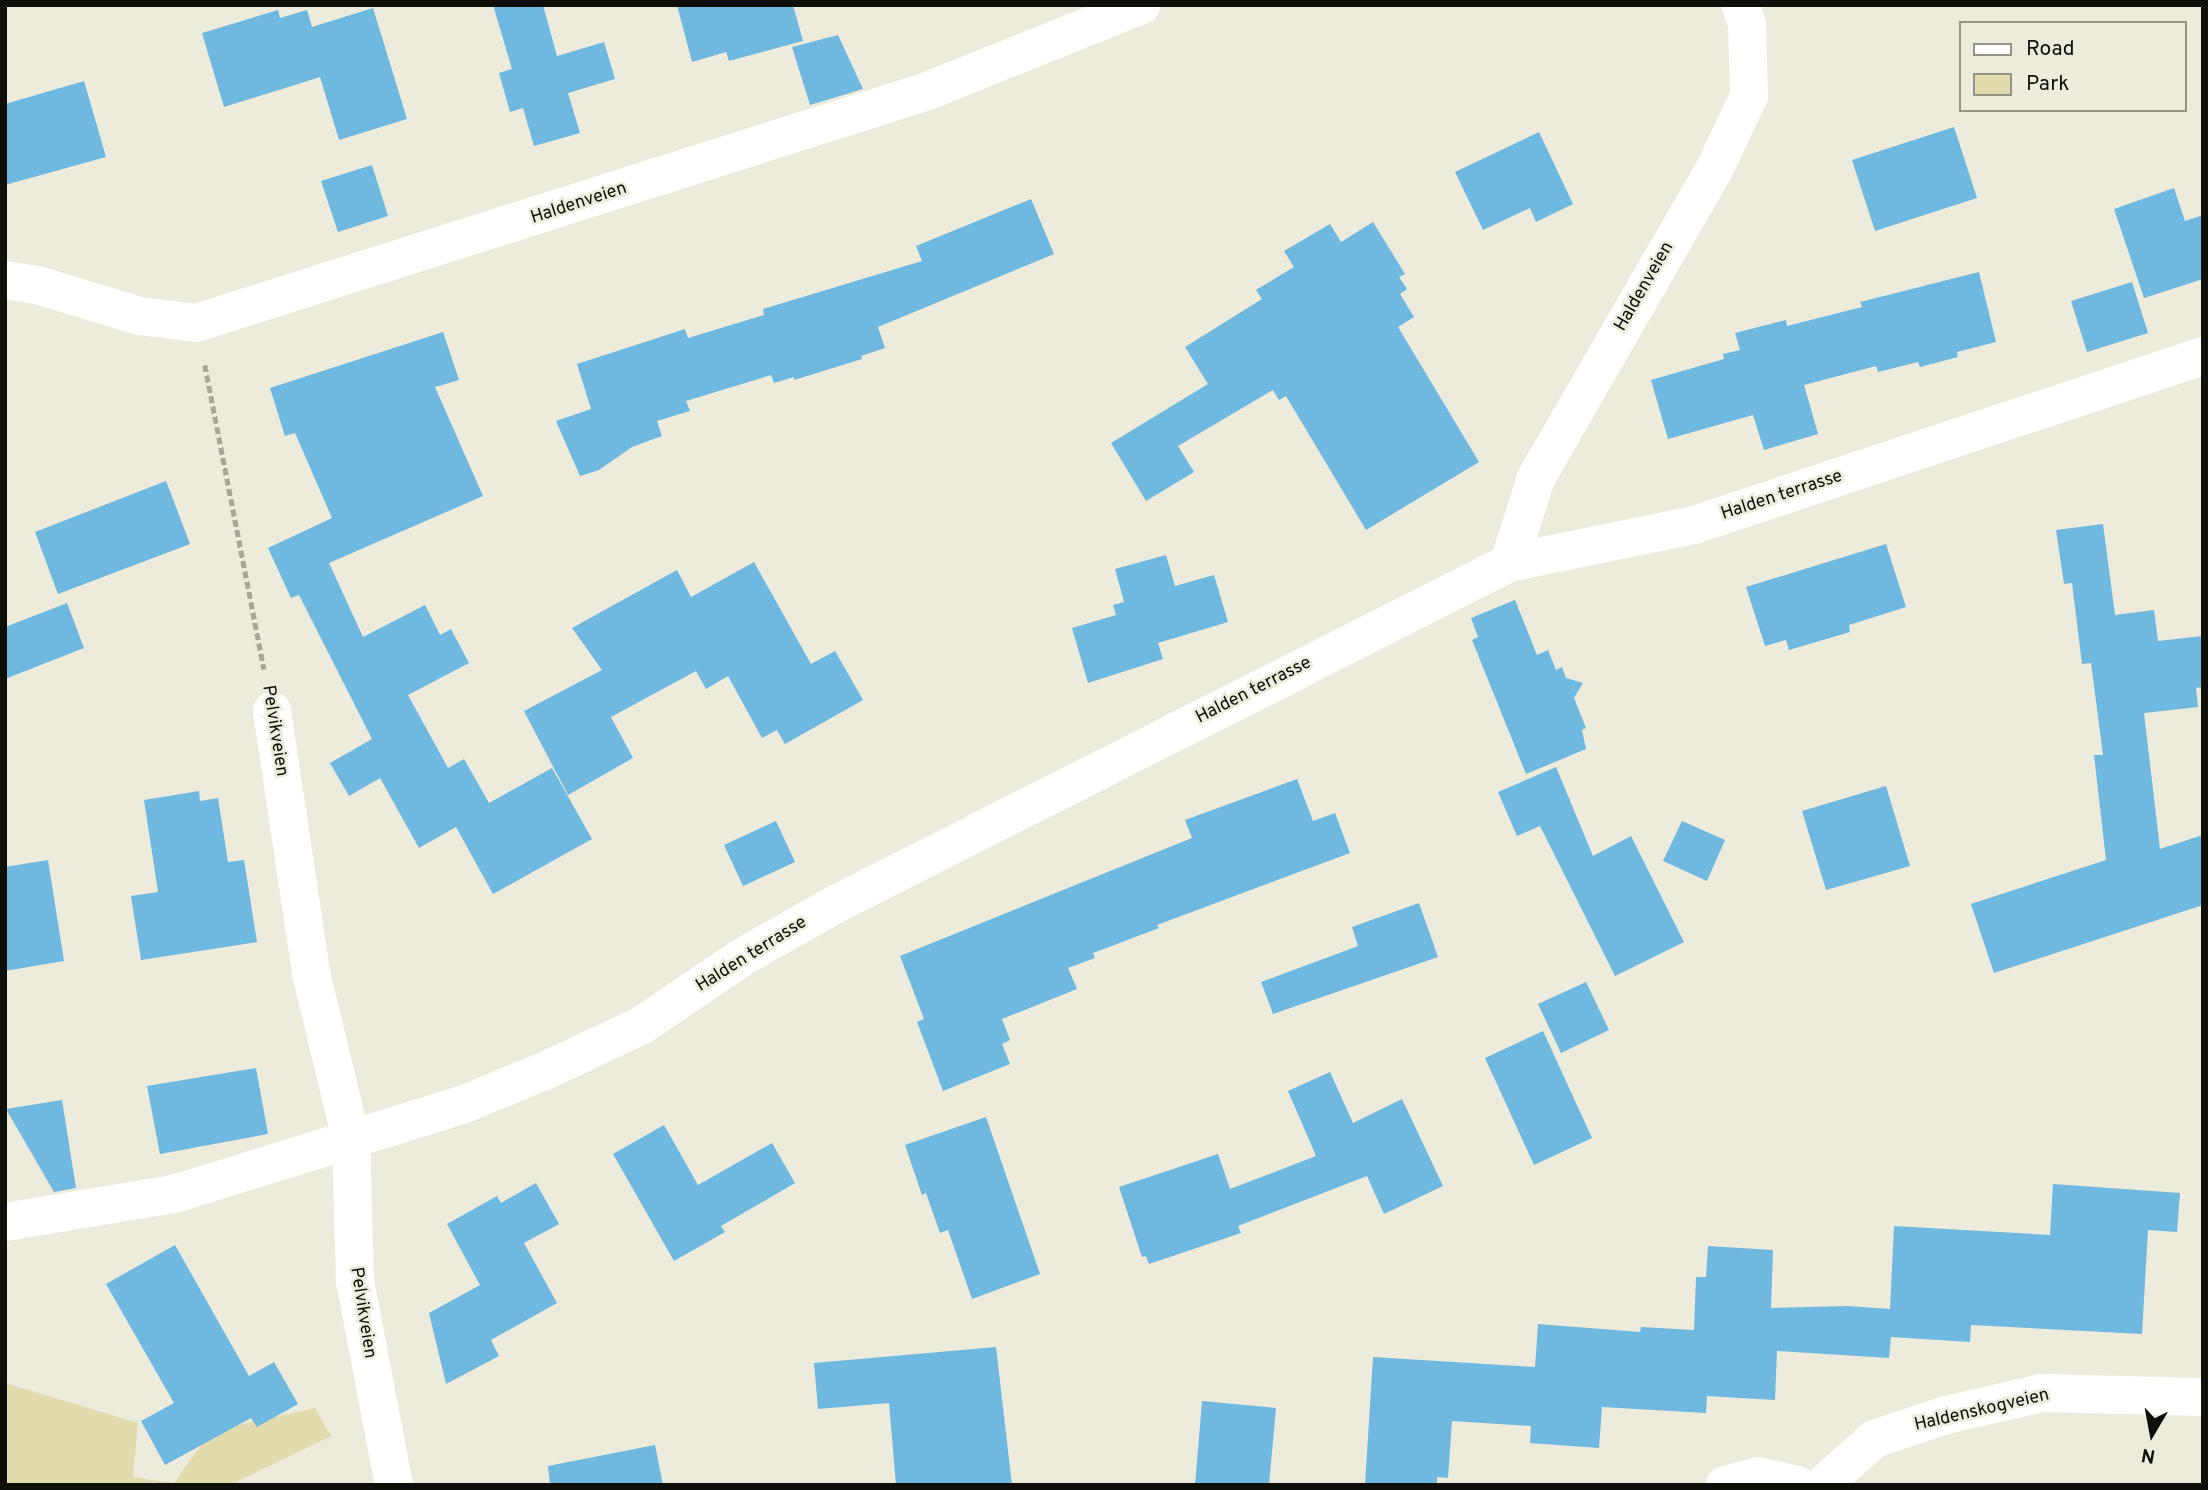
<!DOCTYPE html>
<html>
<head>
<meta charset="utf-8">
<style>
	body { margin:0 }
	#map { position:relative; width:2208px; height:1490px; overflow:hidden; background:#edebdb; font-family:Overpass,sans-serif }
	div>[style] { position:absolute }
	.green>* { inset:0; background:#e2dbae }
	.building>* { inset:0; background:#6fb8df }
	.path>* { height:4.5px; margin-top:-2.25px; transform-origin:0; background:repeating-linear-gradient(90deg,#a8a69a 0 7px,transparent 0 10.5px) }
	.street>* { height:38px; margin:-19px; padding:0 19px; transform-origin:19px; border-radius:19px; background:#fff }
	span { translate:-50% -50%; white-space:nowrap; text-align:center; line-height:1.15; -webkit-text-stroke:5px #edebdb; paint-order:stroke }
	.street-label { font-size:18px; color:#0f0f09 }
	.frame { position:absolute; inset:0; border:7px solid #0f0f09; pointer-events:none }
	.legend { position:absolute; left:1959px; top:21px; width:228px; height:91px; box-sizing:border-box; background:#edebdb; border:2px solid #949387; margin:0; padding:9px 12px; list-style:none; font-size:21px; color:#0f0f09 }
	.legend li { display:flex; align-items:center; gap:14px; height:35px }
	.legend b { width:35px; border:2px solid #949387 }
	.north { position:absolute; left:2117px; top:1399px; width:70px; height:70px; -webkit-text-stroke:5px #edebdb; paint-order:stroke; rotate:190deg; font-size:19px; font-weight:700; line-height:28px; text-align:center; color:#0f0f09 }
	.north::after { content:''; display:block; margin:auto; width:24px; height:32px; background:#0f0f09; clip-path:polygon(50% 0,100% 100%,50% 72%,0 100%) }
</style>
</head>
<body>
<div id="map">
	<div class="green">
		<div style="clip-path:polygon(5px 1383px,138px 1423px,133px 1477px,174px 1483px,211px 1431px,315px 1408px,331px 1436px,230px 1485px,5px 1485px)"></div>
	</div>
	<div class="building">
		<div style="clip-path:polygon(493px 5px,543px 5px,557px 56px,604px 42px,615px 79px,568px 93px,580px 133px,534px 146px,523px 108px,510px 112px,499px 73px,512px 69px)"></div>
		<div style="clip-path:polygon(677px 5px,793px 5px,803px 41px,729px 61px,726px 52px,692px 62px)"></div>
		<div style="clip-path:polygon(373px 8px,407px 119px,339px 140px,320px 77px,224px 107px,202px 33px,278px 10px,280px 18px,307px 10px,312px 27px)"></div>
		<div style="clip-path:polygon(838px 35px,863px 89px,810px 105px,792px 47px)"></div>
		<div style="clip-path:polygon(84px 81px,106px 157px,5px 185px,5px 104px)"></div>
		<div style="clip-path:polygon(1954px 127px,1977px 198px,1875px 231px,1852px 160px)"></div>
		<div style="clip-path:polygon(1539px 132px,1573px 204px,1536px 222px,1530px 208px,1483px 230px,1455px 172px)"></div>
		<div style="clip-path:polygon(372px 165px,388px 216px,338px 232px,321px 181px)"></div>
		<div style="clip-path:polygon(2174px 188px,2185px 221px,2203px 215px,2203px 279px,2144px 298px,2114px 209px)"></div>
		<div style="clip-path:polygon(1031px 199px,1054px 254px,878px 327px,885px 348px,861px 356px,862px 359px,794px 380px,794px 377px,774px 383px,771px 375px,686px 401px,690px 411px,657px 421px,662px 436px,632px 447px,599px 470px,580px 476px,556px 421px,591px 409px,577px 364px,685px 329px,688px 338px,764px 315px,763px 309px,922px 261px,916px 246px)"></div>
		<div style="clip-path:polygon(1373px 222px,1405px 274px,1399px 277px,1407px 289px,1400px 294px,1414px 317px,1398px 327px,1479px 462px,1366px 530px,1286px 396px,1279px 400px,1273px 390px,1178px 446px,1194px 472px,1146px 501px,1111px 443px,1208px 384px,1185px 347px,1262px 299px,1256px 290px,1294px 267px,1284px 251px,1330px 224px,1341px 242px)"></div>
		<div style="clip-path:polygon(1979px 272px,1996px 342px,1957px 352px,1958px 357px,1920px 367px,1918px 362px,1878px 372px,1876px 366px,1804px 385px,1818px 434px,1764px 450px,1753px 415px,1668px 439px,1651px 380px,1724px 359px,1723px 354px,1740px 350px,1735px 333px,1786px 320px,1787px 326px,1862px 307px,1860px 302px)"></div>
		<div style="clip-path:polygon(2132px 282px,2148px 333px,2087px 352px,2071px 301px)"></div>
		<div style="clip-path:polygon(443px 332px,459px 380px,435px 387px,483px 496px,329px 563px,363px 637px,425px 605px,440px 635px,451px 629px,469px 663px,408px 695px,448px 768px,464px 759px,489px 803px,552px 768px,592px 839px,493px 894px,456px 827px,419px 848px,380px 778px,349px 796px,330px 763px,372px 739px,299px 595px,291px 598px,268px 548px,332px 518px,295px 433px,285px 436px,270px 388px)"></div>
		<div style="clip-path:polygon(166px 481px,190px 544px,58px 594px,35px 532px)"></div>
		<div style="clip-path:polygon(2103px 524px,2115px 615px,2154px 610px,2158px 641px,2203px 636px,2203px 687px,2196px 688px,2198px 707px,2144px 713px,2160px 849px,2203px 835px,2203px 905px,1994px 973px,1971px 904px,2106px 860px,2094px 755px,2103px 755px,2091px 663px,2082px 664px,2072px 583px,2064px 584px,2056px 530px)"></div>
		<div style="clip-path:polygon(1886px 544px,1906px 607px,1849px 625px,1850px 632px,1789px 650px,1786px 640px,1765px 646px,1746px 587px)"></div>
		<div style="clip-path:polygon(1166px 555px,1175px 586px,1214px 575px,1228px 622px,1158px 643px,1163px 659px,1088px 683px,1072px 628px,1116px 615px,1113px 605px,1124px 602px,1115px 569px)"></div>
		<div style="clip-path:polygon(754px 562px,811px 664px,835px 651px,863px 700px,785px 744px,777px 730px,762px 738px,728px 676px,706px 689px,696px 671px,611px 717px,633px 758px,568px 795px,524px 711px,602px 670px,572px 628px,677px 570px,691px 597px)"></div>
		<div style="clip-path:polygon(1515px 600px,1537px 655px,1548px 650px,1556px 670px,1562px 667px,1566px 678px,1583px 683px,1574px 698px,1586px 728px,1582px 730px,1586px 749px,1526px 774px,1472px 640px,1478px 637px,1471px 618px)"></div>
		<div style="clip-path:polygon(67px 603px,84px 648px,5px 679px,5px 627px)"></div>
		<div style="clip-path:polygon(1556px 767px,1593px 856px,1631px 836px,1684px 942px,1615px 976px,1540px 826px,1517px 836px,1498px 792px)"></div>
		<div style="clip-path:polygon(1297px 779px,1313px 821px,1335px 813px,1350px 853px,1157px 925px,1159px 928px,1093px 953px,1095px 958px,1068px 968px,1077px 989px,1002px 1019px,1010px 1040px,1002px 1044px,1010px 1064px,943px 1091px,917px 1022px,924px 1019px,900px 956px,1192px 838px,1185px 820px)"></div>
		<div style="clip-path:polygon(1886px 786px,1910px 866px,1826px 890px,1802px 811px)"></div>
		<div style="clip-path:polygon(199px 791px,200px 801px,218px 798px,228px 862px,244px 860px,257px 942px,141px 960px,131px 896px,158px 892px,144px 800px)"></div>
		<div style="clip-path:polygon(776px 821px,795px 862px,743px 886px,724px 845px)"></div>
		<div style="clip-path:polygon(1682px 821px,1725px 840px,1707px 881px,1663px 861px)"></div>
		<div style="clip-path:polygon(48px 860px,64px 961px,5px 971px,5px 867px)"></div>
		<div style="clip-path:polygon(1419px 903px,1438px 957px,1273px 1014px,1261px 982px,1358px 946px,1352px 927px)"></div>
		<div style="clip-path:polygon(1586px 982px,1609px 1030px,1561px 1053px,1538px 1004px)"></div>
		<div style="clip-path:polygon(1543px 1031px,1592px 1138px,1534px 1165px,1485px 1058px)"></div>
		<div style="clip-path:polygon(256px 1068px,268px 1134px,160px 1154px,147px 1086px)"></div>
		<div style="clip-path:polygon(1330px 1072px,1353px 1123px,1402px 1099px,1443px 1186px,1384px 1214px,1367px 1176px,1238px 1226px,1241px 1233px,1149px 1264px,1146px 1256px,1142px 1257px,1119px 1187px,1218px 1154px,1230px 1189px,1316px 1156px,1288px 1091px)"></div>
		<div style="clip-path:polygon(62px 1100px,76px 1188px,54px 1192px,6px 1109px)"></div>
		<div style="clip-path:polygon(986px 1117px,1040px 1274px,972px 1299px,948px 1230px,940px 1233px,926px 1193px,922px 1195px,905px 1145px)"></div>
		<div style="clip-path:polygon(664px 1125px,698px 1185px,772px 1143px,795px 1183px,721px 1226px,725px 1232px,674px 1261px,613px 1154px)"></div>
		<div style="clip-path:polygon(536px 1183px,559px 1224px,524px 1243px,557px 1303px,491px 1340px,499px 1356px,446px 1384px,429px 1313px,480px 1285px,447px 1224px,497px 1196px,501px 1203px)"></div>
		<div style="clip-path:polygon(2053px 1184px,2180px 1193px,2177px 1232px,2148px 1230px,2142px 1334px,1971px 1325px,1970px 1342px,1891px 1337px,1889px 1358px,1777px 1351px,1775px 1400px,1707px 1396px,1706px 1413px,1602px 1407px,1599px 1448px,1530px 1443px,1531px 1426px,1452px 1421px,1448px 1478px,1437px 1477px,1437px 1485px,1365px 1485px,1373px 1357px,1535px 1367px,1538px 1324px,1640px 1332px,1641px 1327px,1694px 1330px,1696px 1277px,1706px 1277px,1708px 1246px,1773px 1250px,1771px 1308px,1848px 1306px,1890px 1309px,1894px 1226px,2050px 1235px)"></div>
		<div style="clip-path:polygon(175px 1245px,249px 1376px,274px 1362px,298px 1404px,257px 1427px,251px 1418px,165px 1465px,141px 1421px,174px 1403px,106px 1284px)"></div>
		<div style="clip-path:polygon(996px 1347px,1012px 1485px,896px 1485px,889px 1403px,818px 1409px,814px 1363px)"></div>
		<div style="clip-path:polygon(1202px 1401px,1276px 1408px,1269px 1485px,1195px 1485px)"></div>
		<div style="clip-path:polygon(655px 1445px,663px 1485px,550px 1485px,548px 1466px)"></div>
	</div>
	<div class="path">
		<div style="left:205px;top:365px;width:310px;rotate:79deg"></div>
	</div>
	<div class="street">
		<div style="left:5px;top:280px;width:32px;rotate:9deg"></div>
		<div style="left:37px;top:285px;width:108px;rotate:16.8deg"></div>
		<div style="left:140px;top:316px;width:56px;rotate:7.1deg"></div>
		<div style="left:196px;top:323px;width:765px;rotate:-17.58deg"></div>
		<div style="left:925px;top:92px;width:233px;rotate:-21.9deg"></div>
		<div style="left:1509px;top:563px;width:89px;rotate:-72.4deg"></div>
		<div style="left:1536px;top:478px;width:356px;rotate:-60deg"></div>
		<div style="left:1714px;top:170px;width:82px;rotate:-64.7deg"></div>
		<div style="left:1749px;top:96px;width:72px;rotate:-91.6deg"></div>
		<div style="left:1747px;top:24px;width:20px;rotate:-108deg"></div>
		<div style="left:272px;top:711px;width:265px;rotate:81.5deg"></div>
		<div style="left:311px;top:973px;width:170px;rotate:76.4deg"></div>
		<div style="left:351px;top:1138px;width:143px;rotate:88.4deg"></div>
		<div style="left:355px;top:1281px;width:208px;rotate:79.2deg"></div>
		<div style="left:5px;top:1222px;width:171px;rotate:-9.4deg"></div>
		<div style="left:174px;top:1194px;width:301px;rotate:-17.2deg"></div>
		<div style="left:462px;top:1105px;width:94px;rotate:-22.5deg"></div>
		<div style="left:549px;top:1069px;width:103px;rotate:-25.3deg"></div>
		<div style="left:642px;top:1025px;width:123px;rotate:-34.1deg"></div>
		<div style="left:744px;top:956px;width:103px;rotate:-29.5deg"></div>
		<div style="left:834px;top:905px;width:757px;rotate:-26.87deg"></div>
		<div style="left:1509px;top:563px;width:189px;rotate:-11.6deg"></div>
		<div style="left:1694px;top:525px;width:536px;rotate:-18.37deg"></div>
		<div style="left:1725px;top:1485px;width:34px;rotate:-15deg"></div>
		<div style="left:1758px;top:1476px;width:40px;rotate:13deg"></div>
		<div style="left:1823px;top:1485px;width:69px;rotate:-42deg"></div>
		<div style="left:1874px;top:1439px;width:76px;rotate:-18.4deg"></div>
		<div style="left:1946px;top:1415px;width:98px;rotate:-12.9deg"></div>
		<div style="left:2042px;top:1393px;width:161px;rotate:1.4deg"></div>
	</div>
	<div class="street-label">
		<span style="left:579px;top:204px;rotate:-18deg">Haldenveien</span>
		<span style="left:1645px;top:287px;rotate:-60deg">Haldenveien</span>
		<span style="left:1782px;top:496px;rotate:-18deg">Halden terrasse</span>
		<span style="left:1254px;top:691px;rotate:-27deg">Halden terrasse</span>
		<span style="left:274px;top:731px;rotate:81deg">Pelvikveien</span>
		<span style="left:752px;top:955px;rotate:-32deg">Halden terrasse</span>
		<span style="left:362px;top:1313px;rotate:81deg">Pelvikveien</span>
		<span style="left:1982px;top:1411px;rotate:-13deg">Haldenskogveien</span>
	</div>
	<div class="frame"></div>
	<ul class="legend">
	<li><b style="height:9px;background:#fff"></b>Road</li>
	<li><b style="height:19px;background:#e2dbae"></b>Park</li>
	</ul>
	<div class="north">N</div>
</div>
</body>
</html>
